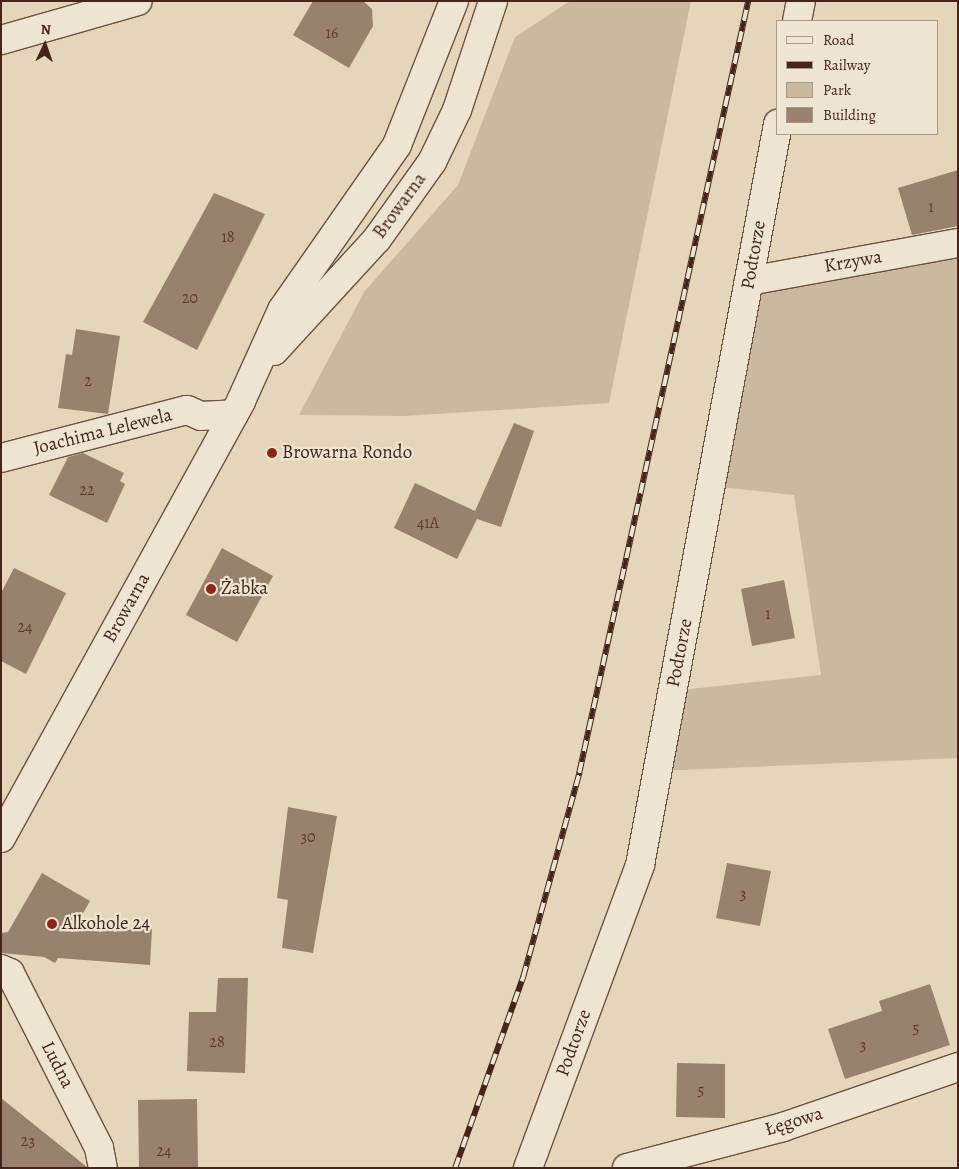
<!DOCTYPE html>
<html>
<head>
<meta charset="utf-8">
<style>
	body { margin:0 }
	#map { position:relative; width:959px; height:1169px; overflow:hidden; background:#e5d6ba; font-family:Alegreya,serif }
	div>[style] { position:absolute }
	.green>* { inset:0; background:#cab89f }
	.building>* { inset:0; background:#98816d }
	.roads { filter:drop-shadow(1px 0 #6d5141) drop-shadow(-1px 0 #6d5141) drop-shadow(0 1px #6d5141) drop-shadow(0 -1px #6d5141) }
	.minor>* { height:28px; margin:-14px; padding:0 14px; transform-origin:14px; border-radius:14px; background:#eee4d2 }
	.tertiary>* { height:28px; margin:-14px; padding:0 14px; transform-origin:14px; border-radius:14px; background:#eee4d2 }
	.rail>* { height:5.5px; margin-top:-2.75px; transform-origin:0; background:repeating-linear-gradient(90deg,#eee4d2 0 11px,#452519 0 22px); box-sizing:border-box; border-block:1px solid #452519 }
	.dots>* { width:14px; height:14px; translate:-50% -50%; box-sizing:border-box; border:2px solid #eee4d2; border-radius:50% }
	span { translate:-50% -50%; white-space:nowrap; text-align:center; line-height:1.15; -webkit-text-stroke:4.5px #eee4d2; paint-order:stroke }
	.number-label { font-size:16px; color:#5a3c2e }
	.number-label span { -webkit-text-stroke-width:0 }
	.street-label { font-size:19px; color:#452519 }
	.poi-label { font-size:19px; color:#452519 }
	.left { translate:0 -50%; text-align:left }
	.frame { position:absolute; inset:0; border:2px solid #452519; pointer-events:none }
	.legend { position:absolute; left:776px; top:20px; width:162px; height:115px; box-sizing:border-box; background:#eee4d2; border:1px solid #aa9888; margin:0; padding:6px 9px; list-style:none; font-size:15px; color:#452519 }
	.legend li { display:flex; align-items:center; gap:10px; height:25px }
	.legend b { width:25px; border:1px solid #aa9888 }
	.north { position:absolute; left:20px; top:20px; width:50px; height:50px; -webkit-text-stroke:4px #eee4d2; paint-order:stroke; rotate:3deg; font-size:14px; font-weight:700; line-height:20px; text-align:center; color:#452519 }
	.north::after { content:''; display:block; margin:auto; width:18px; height:22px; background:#452519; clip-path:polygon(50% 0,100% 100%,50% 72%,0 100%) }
</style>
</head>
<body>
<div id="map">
	<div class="green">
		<div style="clip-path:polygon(570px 1px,691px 1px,609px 403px,405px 416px,299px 415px,364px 292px,458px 185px,515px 37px)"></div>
		<div style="clip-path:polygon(954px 243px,958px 258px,958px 758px,658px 771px,672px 691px,821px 675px,794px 495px,711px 486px,749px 281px)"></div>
	</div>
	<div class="building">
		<div style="clip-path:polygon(313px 1px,363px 1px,372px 9px,373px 26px,349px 68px,293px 35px)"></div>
		<div style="clip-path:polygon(958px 170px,958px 226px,912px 235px,898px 188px)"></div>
		<div style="clip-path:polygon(214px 193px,265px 214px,197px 350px,143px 322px)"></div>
		<div style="clip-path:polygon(76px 329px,120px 336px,108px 414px,58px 408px,66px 354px,72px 355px)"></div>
		<div style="clip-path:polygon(514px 423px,534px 431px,501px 527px,477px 519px,457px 559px,394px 528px,415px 483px,475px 511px)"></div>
		<div style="clip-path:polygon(83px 453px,124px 473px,120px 481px,125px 484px,107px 523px,49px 495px,68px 457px)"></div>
		<div style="clip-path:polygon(222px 548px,273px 576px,237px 642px,186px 615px)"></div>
		<div style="clip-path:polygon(14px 568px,66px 593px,26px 674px,1px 661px,1px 593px)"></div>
		<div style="clip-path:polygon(784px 580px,795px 638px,752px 646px,741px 589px)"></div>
		<div style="clip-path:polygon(288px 807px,337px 816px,313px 953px,282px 948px,288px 900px,277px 898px)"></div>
		<div style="clip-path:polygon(727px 863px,771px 871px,760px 926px,716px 918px)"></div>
		<div style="clip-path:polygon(42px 873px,90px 901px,73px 931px,152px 929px,150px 965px,58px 958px,55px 963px,44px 957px,1px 953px,1px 933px,8px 932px)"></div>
		<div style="clip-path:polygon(218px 978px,248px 978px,245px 1073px,187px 1071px,189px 1012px,216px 1012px)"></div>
		<div style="clip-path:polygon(930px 984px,950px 1045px,845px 1079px,828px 1029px,882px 1011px,879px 1001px)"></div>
		<div style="clip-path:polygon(677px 1063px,725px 1064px,725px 1118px,676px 1117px)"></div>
		<div style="clip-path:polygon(1px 1098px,87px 1167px,87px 1168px,1px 1168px)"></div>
		<div style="clip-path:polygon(197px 1099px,198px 1168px,139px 1168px,138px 1100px)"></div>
	</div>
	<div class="roads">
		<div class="minor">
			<div style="left:797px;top:21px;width:20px;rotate:-79deg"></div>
			<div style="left:1px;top:40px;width:142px;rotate:-15.9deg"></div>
			<div style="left:749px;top:281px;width:212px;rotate:-10.3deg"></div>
			<div style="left:1px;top:458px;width:192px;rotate:-14.5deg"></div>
			<div style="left:187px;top:410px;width:15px;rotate:23deg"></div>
			<div style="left:201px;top:416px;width:33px;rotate:-3deg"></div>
			<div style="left:1px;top:969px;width:10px;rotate:24deg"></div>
			<div style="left:10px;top:973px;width:196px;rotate:63deg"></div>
			<div style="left:99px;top:1148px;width:20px;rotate:79deg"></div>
			<div style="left:528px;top:1168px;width:323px;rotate:-69.7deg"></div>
			<div style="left:640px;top:865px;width:754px;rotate:-79.45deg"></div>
			<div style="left:627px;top:1168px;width:161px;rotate:-14.7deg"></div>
			<div style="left:783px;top:1127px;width:185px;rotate:-18.9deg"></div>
		</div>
		<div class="tertiary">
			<div style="left:274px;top:351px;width:152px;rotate:-47.4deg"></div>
			<div style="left:377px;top:239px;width:95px;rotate:-54.5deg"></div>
			<div style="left:432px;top:162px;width:58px;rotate:-64.3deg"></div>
			<div style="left:457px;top:110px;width:115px;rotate:-71.7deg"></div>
			<div style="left:1px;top:838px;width:499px;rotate:-61.2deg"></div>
			<div style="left:241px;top:401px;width:100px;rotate:-65.7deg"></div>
			<div style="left:282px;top:310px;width:201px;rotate:-55.1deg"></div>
			<div style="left:397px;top:145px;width:155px;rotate:-68.4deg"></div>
		</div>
	</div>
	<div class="rail">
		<div style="left:455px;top:1168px;width:203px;rotate:-70.4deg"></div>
		<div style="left:523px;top:977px;width:212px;rotate:-74.6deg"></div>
		<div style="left:579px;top:773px;width:790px;rotate:-77.65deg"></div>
	</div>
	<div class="dots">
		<div style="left:272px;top:453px;background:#8f2418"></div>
		<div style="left:211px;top:589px;background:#8f2418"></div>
		<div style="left:52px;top:924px;background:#8f2418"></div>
	</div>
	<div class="number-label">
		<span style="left:332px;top:33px">16</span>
		<span style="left:931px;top:207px">1</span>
		<span style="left:228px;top:237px">18</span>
		<span style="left:190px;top:298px">20</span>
		<span style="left:88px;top:381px">2</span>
		<span style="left:87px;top:490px">22</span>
		<span style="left:428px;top:523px">41A</span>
		<span style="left:768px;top:614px">1</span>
		<span style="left:25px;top:627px">24</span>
		<span style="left:308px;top:837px">30</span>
		<span style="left:743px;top:894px">3</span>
		<span style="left:916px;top:1028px">5</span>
		<span style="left:217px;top:1042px">28</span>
		<span style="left:863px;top:1045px">3</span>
		<span style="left:701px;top:1090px">5</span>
		<span style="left:28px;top:1141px">23</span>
		<span style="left:164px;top:1151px">24</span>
	</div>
	<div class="street-label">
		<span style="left:400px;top:206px;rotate:-54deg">Browarna</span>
		<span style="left:754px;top:255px;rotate:-80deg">Podtorze</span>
		<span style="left:853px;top:262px;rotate:-10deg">Krzywa</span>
		<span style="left:103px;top:432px;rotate:-14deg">Joachima Lelewela</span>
		<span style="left:127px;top:608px;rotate:-61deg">Browarna</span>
		<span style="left:680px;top:653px;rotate:-79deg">Podtorze</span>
		<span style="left:574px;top:1043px;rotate:-70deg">Podtorze</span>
		<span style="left:57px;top:1065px;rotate:63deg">Ludna</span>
		<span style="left:794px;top:1122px;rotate:-17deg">Łęgowa</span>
	</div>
	<div class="poi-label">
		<span class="left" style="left:282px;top:453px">Browarna Rondo</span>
		<span class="left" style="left:221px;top:589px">Żabka</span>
		<span class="left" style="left:62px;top:924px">Alkohole 24</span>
	</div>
	<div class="frame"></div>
	<ul class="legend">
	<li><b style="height:6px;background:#eee4d2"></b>Road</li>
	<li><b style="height:6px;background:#452519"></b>Railway</li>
	<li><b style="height:14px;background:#cab89f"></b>Park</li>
	<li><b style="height:14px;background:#98816d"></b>Building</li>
	</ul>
	<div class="north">N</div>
</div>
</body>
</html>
